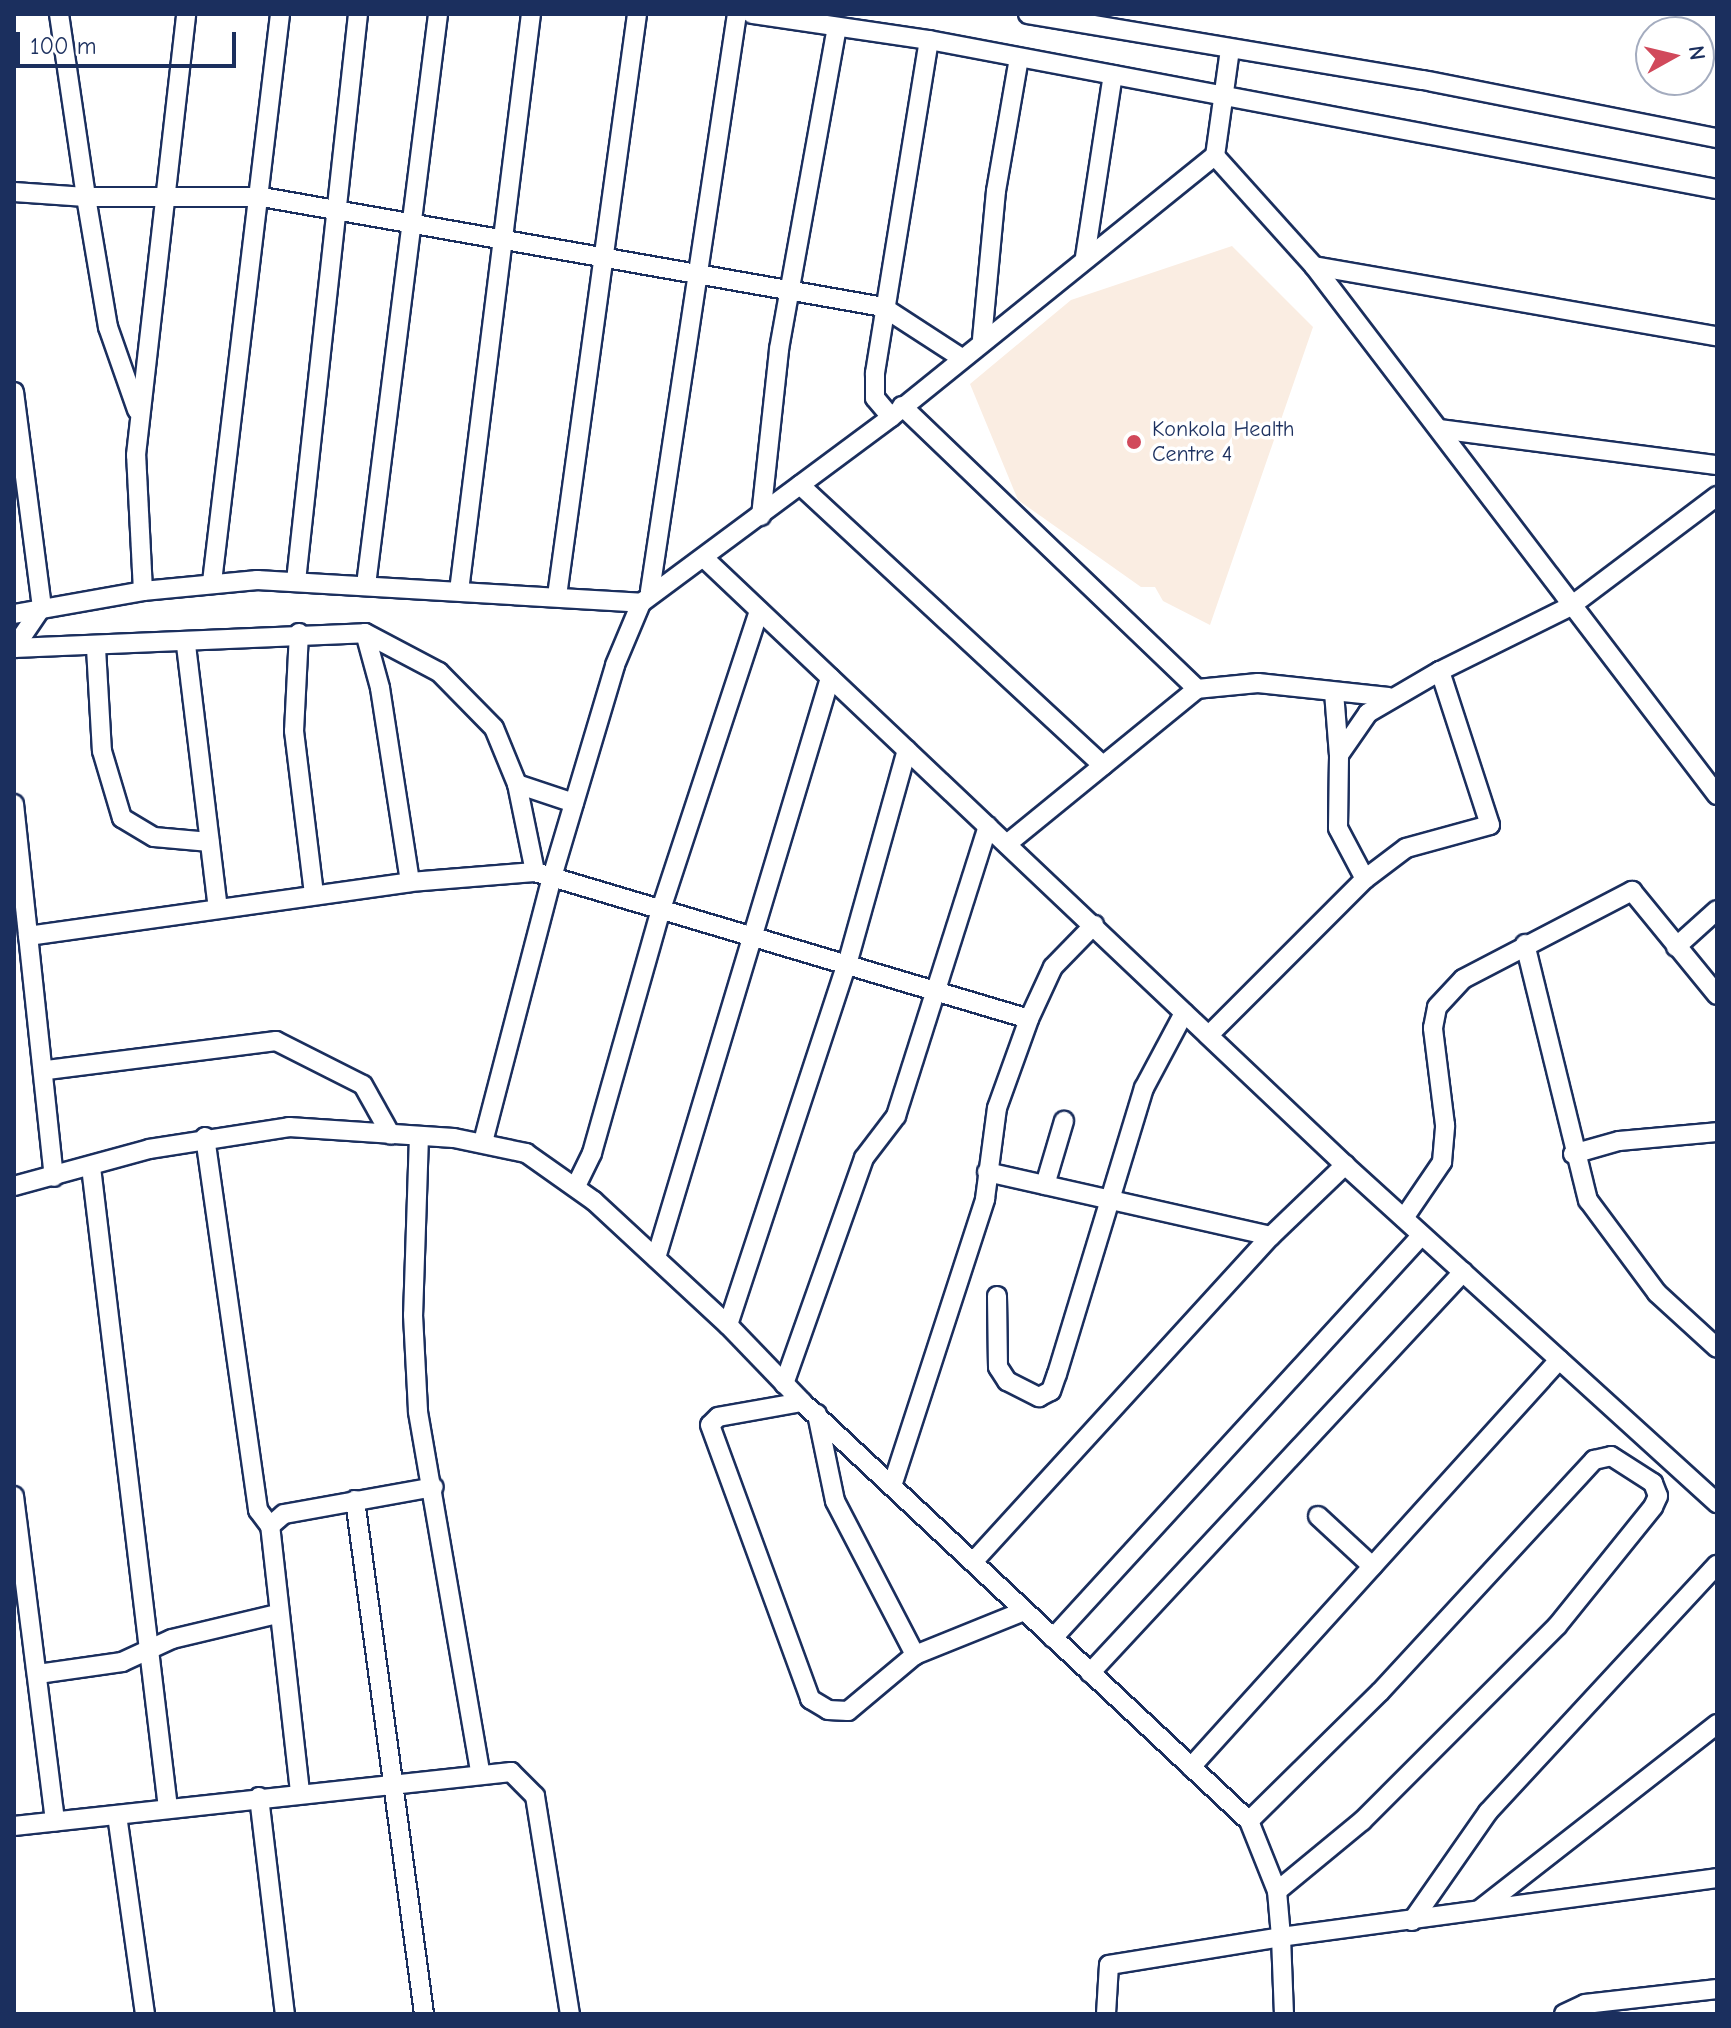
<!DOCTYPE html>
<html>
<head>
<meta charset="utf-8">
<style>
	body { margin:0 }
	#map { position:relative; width:1731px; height:2028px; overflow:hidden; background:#fff; font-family:"Comic Neue",sans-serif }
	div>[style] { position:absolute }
	.built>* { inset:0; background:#faede2 }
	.roads { filter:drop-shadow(2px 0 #1b2f5e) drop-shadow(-2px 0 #1b2f5e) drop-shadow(0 2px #1b2f5e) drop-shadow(0 -2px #1b2f5e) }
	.minor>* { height:18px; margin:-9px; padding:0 9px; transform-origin:9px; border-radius:9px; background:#fff }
	.dots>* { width:22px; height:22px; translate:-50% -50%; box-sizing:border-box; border:4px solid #fff; border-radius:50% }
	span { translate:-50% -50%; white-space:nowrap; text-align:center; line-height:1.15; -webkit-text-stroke:7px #fff; paint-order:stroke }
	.poi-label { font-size:22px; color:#1b2f5e }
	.left { translate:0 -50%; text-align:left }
	.frame { position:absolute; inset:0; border:16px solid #1b2f5e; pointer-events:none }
	.north { position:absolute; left:1635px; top:16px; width:80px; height:80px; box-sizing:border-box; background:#fff; border:2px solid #a4acbf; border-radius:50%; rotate:82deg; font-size:22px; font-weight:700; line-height:32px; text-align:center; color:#1b2f5e }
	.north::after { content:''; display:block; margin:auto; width:28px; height:36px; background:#d1495b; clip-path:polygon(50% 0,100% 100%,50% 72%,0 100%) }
	.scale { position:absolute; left:16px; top:32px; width:220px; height:36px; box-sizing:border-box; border:4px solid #1b2f5e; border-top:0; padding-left:10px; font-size:24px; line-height:28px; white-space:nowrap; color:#1b2f5e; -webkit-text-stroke:6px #fff; paint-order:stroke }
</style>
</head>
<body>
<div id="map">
	<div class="built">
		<div style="clip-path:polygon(1232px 246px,1313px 327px,1210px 625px,1163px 601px,1155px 587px,1141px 587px,1018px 500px,970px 384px,1071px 300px)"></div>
	</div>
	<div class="roads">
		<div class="minor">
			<div style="left:59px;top:14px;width:185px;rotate:81.6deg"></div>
			<div style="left:86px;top:197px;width:176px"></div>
			<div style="left:262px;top:197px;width:631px;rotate:10.04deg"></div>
			<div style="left:883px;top:307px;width:92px;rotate:33deg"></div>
			<div style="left:752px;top:14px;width:179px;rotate:8.4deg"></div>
			<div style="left:929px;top:40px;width:802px;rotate:10.71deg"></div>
			<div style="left:1028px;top:14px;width:400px;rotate:9.5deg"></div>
			<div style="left:1423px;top:80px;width:300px;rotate:11.2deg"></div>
			<div style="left:1215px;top:156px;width:148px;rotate:48deg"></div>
			<div style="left:1314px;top:266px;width:665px;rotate:52.7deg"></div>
			<div style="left:14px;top:192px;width:72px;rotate:4deg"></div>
			<div style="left:86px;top:197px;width:132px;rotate:80.4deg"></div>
			<div style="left:108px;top:327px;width:88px;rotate:70.7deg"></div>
			<div style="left:1085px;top:257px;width:184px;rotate:-81.3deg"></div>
			<div style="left:1314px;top:266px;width:409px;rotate:9.9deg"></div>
			<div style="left:982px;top:339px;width:149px;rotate:-84.6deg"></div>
			<div style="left:996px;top:191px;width:135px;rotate:-80.2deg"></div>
			<div style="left:14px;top:392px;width:217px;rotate:82.6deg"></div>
			<div style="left:42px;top:607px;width:50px;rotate:124.3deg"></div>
			<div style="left:902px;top:406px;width:409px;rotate:43.8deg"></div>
			<div style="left:1197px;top:689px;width:245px;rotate:140.8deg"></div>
			<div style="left:891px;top:417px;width:25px;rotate:-130deg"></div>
			<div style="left:875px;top:398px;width:25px;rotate:-90deg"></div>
			<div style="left:875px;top:373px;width:337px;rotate:-80.8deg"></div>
			<div style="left:1439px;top:429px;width:280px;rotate:7.4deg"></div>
			<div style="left:800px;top:485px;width:413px;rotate:42.8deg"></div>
			<div style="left:761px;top:516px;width:168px;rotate:-83.8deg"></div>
			<div style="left:779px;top:349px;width:327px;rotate:-79.8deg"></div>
			<div style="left:704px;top:558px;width:883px;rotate:43.44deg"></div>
			<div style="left:1345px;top:1165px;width:503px;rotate:42.26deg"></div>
			<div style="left:296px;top:581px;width:570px;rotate:-83.76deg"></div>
			<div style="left:212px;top:582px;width:572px;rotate:-83.17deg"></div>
			<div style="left:366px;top:585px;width:576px;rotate:-82.81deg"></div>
			<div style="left:143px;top:591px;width:136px;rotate:-92.9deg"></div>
			<div style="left:136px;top:455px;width:444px;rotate:-83.5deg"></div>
			<div style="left:459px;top:591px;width:581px;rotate:-82.89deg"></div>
			<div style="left:650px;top:591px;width:584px;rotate:-81.43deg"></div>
			<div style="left:557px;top:596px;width:587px;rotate:-82.17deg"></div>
			<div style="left:14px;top:614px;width:131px;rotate:-10.1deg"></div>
			<div style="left:143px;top:591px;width:115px;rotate:-5.5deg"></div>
			<div style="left:257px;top:580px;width:385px;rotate:3.4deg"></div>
			<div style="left:299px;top:633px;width:98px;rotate:92.9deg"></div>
			<div style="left:294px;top:731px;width:165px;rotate:83deg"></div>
			<div style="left:365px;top:633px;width:57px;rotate:74.7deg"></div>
			<div style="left:380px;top:688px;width:196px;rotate:81.2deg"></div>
			<div style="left:186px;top:645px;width:265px;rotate:83.1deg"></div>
			<div style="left:14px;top:648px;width:351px;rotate:-2.4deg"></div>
			<div style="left:365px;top:633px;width:84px;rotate:27.8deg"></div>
			<div style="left:439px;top:672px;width:78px;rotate:45.5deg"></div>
			<div style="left:494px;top:728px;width:61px;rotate:67.7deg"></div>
			<div style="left:517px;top:784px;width:90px;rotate:78.4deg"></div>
			<div style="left:96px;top:648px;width:103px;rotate:86.7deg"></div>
			<div style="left:102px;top:751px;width:70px;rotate:73.4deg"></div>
			<div style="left:122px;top:818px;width:37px;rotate:31deg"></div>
			<div style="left:154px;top:837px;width:56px;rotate:5.1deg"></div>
			<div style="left:1197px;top:689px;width:61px;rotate:-5.6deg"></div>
			<div style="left:1258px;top:683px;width:131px;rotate:6.1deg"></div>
			<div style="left:1334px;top:692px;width:63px;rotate:85.5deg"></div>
			<div style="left:517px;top:784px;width:60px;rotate:18.4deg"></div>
			<div style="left:14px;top:804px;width:375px;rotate:83.9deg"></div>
			<div style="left:1365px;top:879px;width:58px;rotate:-117.9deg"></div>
			<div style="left:1338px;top:828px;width:73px;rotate:-89.2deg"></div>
			<div style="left:1339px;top:755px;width:51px;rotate:-55.4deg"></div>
			<div style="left:1368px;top:713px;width:83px;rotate:-30.3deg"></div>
			<div style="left:28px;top:936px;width:386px;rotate:-8deg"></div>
			<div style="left:410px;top:882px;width:125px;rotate:-4.6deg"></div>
			<div style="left:535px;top:872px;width:515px;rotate:16.57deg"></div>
			<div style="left:1525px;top:944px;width:264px;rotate:76.2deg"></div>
			<div style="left:1588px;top:1200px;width:116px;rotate:53.4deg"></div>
			<div style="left:1657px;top:1293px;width:81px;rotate:42.5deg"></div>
			<div style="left:1676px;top:947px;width:55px;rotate:-42.1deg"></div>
			<div style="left:1209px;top:1035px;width:221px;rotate:-45deg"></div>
			<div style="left:1365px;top:879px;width:51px;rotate:-37.1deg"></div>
			<div style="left:1406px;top:848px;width:87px;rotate:-15.3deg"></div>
			<div style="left:1490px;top:825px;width:162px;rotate:-108deg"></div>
			<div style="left:1440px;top:671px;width:146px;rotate:-26.4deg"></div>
			<div style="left:1571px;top:606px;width:183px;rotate:-37deg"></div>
			<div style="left:47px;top:1070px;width:231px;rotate:-7.2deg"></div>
			<div style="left:276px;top:1041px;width:97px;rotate:26.8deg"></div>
			<div style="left:363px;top:1085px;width:57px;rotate:60.8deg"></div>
			<div style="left:419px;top:1136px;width:179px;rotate:91.9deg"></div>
			<div style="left:413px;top:1315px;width:97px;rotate:87deg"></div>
			<div style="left:418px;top:1412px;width:364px;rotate:80.2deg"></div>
			<div style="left:205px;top:1137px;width:377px;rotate:81.9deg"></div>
			<div style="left:258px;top:1510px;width:20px;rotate:53deg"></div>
			<div style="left:483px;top:1142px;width:274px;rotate:-75.4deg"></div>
			<div style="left:552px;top:877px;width:221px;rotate:-73.4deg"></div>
			<div style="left:615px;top:665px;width:67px;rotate:-67.2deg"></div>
			<div style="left:641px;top:603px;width:312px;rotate:-36.6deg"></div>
			<div style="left:891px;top:417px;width:416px;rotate:-38.9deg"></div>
			<div style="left:1215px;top:156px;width:108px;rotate:-82deg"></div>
			<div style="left:1573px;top:1154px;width:48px;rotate:-15.8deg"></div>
			<div style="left:1619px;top:1141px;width:98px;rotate:-5.2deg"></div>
			<div style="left:91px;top:1167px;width:646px;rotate:83.15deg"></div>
			<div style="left:987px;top:1172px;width:291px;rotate:12.7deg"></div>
			<div style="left:1045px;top:1185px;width:67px;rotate:-73.5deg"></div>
			<div style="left:14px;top:1186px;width:140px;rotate:-15.3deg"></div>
			<div style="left:149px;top:1149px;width:142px;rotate:-8.9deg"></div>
			<div style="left:289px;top:1127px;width:165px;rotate:3.8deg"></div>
			<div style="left:454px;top:1138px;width:74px;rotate:11.8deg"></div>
			<div style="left:526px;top:1153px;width:83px;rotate:35.2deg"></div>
			<div style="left:594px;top:1201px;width:183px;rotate:42.8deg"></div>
			<div style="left:728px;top:1325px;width:107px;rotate:46.1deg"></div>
			<div style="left:802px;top:1402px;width:613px;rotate:43.15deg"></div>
			<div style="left:1249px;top:1821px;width:75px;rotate:68.2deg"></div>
			<div style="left:1277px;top:1891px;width:46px;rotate:85deg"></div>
			<div style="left:1281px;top:1937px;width:440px;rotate:-7.7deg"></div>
			<div style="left:576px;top:1186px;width:37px;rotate:-64deg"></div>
			<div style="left:592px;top:1153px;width:254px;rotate:-74.2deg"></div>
			<div style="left:661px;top:909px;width:314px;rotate:-71.8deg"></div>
			<div style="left:1404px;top:1218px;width:68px;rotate:-55.8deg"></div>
			<div style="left:1442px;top:1162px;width:37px;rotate:-85deg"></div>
			<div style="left:1445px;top:1125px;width:98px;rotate:-97.1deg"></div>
			<div style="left:1433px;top:1028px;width:21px;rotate:-79deg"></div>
			<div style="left:1437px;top:1007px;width:38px;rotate:-47deg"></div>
			<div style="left:1463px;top:979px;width:191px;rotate:-27.5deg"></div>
			<div style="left:1632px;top:891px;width:134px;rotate:50.7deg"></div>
			<div style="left:656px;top:1258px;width:606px;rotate:-73.3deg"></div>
			<div style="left:997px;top:1296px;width:71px;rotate:89.2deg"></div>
			<div style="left:998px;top:1367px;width:17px;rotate:57deg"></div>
			<div style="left:1007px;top:1381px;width:36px;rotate:27deg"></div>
			<div style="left:1039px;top:1397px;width:13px;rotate:-27deg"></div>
			<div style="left:1051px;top:1391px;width:18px;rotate:-71deg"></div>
			<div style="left:1057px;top:1374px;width:299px;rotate:-73.1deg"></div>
			<div style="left:1144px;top:1088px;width:85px;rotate:-61.9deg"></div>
			<div style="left:728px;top:1325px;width:383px;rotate:-71.8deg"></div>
			<div style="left:848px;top:961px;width:219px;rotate:-74.4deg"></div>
			<div style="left:784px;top:1384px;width:240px;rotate:-70.5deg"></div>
			<div style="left:864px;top:1158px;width:53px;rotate:-52.7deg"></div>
			<div style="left:896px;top:1116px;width:304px;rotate:-72.4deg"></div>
			<div style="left:802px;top:1402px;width:85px;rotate:169.9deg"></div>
			<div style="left:718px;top:1417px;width:11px;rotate:135deg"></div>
			<div style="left:710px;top:1425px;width:292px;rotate:69.9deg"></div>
			<div style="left:810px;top:1699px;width:21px;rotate:31deg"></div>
			<div style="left:828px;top:1710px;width:20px;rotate:3deg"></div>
			<div style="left:848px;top:1711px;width:87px;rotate:-39.9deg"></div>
			<div style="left:915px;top:1655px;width:118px;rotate:-22deg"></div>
			<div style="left:817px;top:1414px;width:89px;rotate:78.3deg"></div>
			<div style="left:835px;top:1501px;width:174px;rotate:62.5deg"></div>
			<div style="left:892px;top:1486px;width:302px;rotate:-72deg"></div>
			<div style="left:985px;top:1199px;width:92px;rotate:-82.5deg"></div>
			<div style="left:997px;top:1108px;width:95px;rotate:-70.2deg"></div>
			<div style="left:1029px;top:1019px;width:57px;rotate:-65.2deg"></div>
			<div style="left:1053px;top:967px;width:59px;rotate:-45.7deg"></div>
			<div style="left:14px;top:1496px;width:328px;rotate:82.8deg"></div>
			<div style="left:355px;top:1500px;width:519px;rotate:82.35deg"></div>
			<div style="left:1318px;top:1516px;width:74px;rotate:42.8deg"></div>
			<div style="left:973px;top:1562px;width:442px;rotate:-47.6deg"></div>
			<div style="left:1271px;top:1236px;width:103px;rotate:-43.8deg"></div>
			<div style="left:1053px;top:1638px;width:545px;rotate:-47.53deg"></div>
			<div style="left:1090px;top:1673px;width:548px;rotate:-47.07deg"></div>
			<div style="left:38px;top:1674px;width:85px;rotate:-8.1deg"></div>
			<div style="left:122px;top:1662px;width:55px;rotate:-24.7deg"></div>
			<div style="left:172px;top:1639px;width:108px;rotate:-13.4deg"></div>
			<div style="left:1191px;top:1767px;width:549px;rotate:-47.88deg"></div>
			<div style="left:300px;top:1792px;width:268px;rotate:-96.4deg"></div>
			<div style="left:270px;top:1526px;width:18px;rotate:-41deg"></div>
			<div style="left:284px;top:1514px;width:152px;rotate:-10.2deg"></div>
			<div style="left:259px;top:1797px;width:219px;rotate:83.2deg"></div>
			<div style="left:117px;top:1815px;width:201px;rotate:82deg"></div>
			<div style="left:1249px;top:1821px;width:184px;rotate:-44.6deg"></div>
			<div style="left:1380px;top:1692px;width:316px;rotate:-47.3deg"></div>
			<div style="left:1594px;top:1460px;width:17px;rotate:-13deg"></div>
			<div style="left:1611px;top:1456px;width:50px;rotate:32.7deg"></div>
			<div style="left:1653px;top:1483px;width:14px;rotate:69deg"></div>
			<div style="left:1658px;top:1496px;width:12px;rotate:114deg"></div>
			<div style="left:1653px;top:1507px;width:153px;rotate:128.9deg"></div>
			<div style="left:1557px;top:1626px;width:276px;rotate:135deg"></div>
			<div style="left:1362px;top:1821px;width:110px;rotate:140.5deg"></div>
			<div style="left:14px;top:1826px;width:500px;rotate:-6.2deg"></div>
			<div style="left:511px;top:1772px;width:34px;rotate:45deg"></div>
			<div style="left:535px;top:1796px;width:221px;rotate:80.9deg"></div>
			<div style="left:1479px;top:1910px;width:302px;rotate:-38deg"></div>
			<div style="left:1412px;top:1921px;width:133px;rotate:-55.1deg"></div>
			<div style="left:1488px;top:1812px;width:337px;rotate:-47.2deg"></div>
			<div style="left:1106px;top:2014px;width:49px;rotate:-86.5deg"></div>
			<div style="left:1109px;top:1965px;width:174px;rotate:-9.2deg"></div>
			<div style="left:1281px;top:1937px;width:77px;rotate:87.8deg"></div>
			<div style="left:1564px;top:2014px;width:23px;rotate:-25deg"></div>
			<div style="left:1585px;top:2004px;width:133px;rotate:-6.5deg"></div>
		</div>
	</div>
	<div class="dots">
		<div style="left:1134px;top:442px;background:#d1495b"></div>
	</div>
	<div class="poi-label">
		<span class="left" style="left:1152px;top:442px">Konkola Health<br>Centre 4</span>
	</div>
	<div class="frame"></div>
	<div class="north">N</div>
	<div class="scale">100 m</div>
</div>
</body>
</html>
